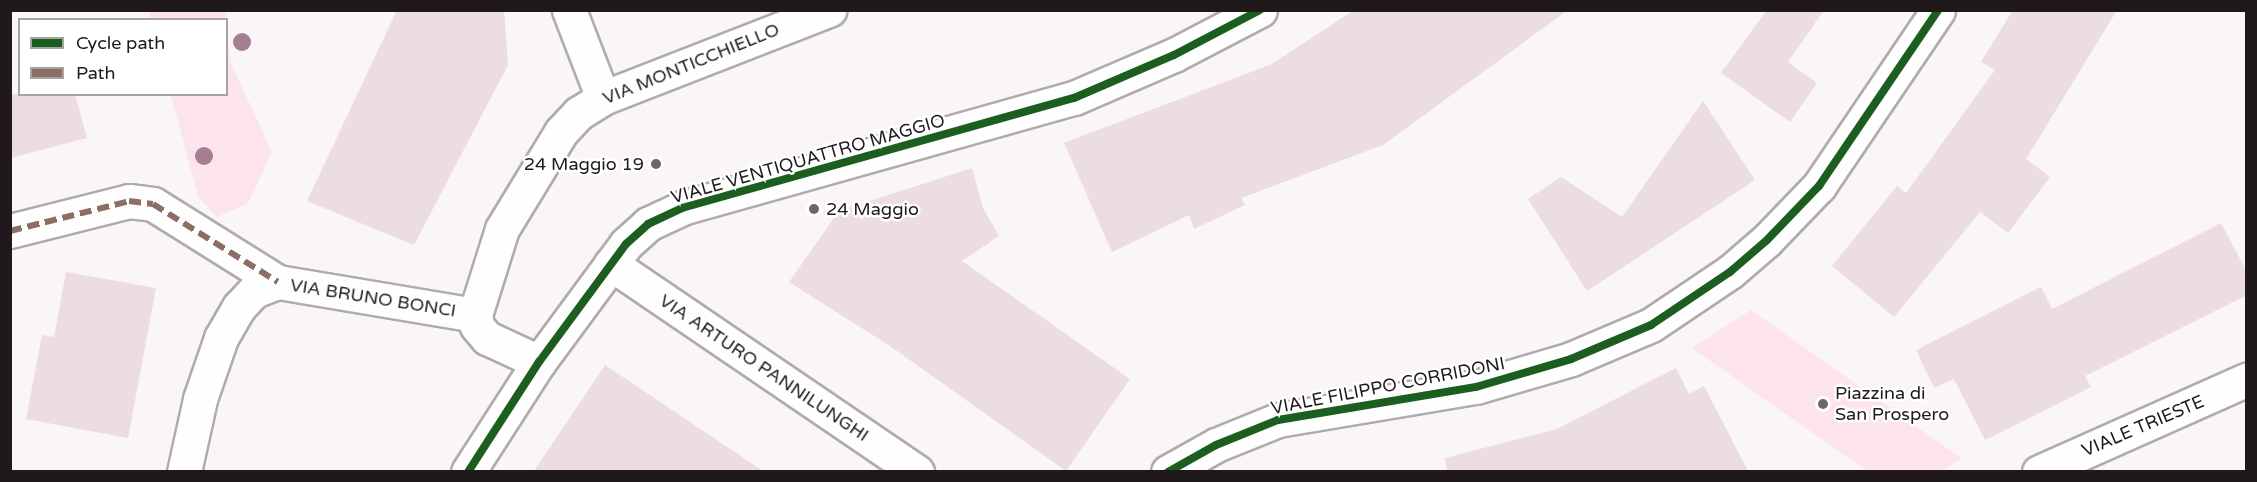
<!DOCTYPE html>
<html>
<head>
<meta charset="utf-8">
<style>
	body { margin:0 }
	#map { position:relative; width:2257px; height:482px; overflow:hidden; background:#faf5f7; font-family:"Varela Round",sans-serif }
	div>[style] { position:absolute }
	.green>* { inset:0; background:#fce3ec }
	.building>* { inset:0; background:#ebdde2 }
	.roads { filter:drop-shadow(2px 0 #b0abad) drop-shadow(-2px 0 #b0abad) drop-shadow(0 2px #b0abad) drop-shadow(0 -2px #b0abad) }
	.minor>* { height:33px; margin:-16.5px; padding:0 16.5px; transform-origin:16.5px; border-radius:16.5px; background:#fefefe }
	.quiet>* { height:6px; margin-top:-3px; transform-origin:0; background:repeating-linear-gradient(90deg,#8d6e63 0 12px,transparent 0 18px) }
	.cycleway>* { height:8px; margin:-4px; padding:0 4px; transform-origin:4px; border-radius:4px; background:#1b5e20 }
	.trees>* { width:18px; height:18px; margin:-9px; border-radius:50%; background:#a67e91 }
	.dots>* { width:16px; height:16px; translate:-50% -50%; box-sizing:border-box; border:3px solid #fff; border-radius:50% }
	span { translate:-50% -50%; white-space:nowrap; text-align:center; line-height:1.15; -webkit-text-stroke:5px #fff; paint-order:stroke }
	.street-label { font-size:18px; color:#1f191b }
	.poi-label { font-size:18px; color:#1f191b }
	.right { translate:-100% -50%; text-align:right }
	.left { translate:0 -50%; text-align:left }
	.frame { position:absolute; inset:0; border:12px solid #1f191b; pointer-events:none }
	.legend { position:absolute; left:18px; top:18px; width:210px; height:78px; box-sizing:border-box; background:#fff; border:2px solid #a5a3a4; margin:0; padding:8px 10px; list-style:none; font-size:18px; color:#1f191b }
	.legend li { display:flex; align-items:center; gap:12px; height:30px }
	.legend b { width:30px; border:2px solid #a5a3a4 }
</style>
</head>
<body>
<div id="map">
	<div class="green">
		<div style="clip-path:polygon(149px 11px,149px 10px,227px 11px,226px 20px,151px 19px)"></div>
		<div style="clip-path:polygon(227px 42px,232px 66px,272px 152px,248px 203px,217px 217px,198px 196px,171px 95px,226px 94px)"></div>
		<div style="clip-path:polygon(1751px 310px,1961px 458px,1942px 471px,1867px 471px,1692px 348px)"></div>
	</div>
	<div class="building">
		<div style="clip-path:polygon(397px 10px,504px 10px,508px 65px,414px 245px,307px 201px)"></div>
		<div style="clip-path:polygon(1354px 10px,1568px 10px,1383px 145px,1241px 198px,1245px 205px,1194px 229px,1189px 215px,1112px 252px,1064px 143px,1272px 64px)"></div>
		<div style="clip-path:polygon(1767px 10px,1824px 10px,1788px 62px,1817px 83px,1790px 122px,1721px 73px)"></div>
		<div style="clip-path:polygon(2013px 10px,2117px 10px,2026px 159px,2050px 177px,2008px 233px,1980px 212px,1894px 317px,1832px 266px,1897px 186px,1906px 193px,1995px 70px,1981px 62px)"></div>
		<div style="clip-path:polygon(10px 94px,75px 94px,87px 138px,10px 158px)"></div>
		<div style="clip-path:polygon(1703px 101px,1755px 180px,1587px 291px,1528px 199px,1561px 177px,1622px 217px)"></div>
		<div style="clip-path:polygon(972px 168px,983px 208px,999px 236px,962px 261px,1130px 379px,1066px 471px,890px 346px,789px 282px,839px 211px)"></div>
		<div style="clip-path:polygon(2221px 223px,2247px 272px,2247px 295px,2085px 376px,2091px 387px,1985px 440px,1954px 379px,1934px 388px,1916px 350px,2041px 287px,2052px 309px)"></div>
		<div style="clip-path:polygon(66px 272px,156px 288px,128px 438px,26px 419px,42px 335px,54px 337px)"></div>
		<div style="clip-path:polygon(605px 365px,763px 471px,534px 471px)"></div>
		<div style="clip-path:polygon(1676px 368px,1689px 394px,1704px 386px,1748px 471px,1447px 471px,1445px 458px,1557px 429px)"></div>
	</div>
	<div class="roads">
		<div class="minor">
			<div style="left:569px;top:10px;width:94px;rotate:68.9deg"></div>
			<div style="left:10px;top:231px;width:123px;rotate:-14.1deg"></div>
			<div style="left:129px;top:201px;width:24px;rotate:7deg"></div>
			<div style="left:153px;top:204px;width:147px;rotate:32deg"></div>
			<div style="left:611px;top:264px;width:370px;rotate:34.2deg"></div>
			<div style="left:539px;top:362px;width:57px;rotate:-155.2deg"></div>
			<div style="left:487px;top:338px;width:16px;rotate:-130deg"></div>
			<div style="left:477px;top:326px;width:11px;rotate:-100deg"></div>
			<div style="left:475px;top:315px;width:90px;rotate:-72.6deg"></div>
			<div style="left:502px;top:229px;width:114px;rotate:-58.7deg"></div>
			<div style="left:561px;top:132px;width:26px;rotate:-47deg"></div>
			<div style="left:579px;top:113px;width:28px;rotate:-32deg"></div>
			<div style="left:603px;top:98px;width:243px;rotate:-21.3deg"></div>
			<div style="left:184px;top:472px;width:75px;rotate:-77.6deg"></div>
			<div style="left:200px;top:399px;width:65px;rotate:-71deg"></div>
			<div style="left:221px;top:338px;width:36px;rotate:-60deg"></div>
			<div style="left:239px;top:307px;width:22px;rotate:-47deg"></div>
			<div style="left:254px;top:291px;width:26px;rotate:-21deg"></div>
			<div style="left:278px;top:282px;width:200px;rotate:9.5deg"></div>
			<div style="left:468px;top:472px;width:131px;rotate:-57.2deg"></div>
			<div style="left:539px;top:362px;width:147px;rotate:-53.6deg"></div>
			<div style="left:626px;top:244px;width:30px;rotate:-42deg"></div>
			<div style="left:648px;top:224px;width:38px;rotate:-25deg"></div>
			<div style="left:682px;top:208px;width:407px;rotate:-15.7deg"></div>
			<div style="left:1074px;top:98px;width:109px;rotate:-23.3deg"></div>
			<div style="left:1174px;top:55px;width:97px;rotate:-27.6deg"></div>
			<div style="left:1168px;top:472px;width:55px;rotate:-29.4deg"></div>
			<div style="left:1216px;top:445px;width:67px;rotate:-22deg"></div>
			<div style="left:1278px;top:420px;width:201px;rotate:-9.5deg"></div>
			<div style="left:1476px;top:387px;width:99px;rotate:-16.4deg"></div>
			<div style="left:1571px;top:359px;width:87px;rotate:-23deg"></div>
			<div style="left:1651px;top:325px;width:95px;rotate:-33.9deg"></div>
			<div style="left:1730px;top:272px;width:49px;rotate:-40.9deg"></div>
			<div style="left:1767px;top:240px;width:75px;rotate:-46.1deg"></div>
			<div style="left:1819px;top:186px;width:212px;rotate:-55.9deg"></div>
			<div style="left:2039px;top:472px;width:227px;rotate:-24deg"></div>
		</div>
	</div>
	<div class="quiet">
		<div style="left:10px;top:231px;width:123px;rotate:-14.1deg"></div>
		<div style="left:129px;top:201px;width:24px;rotate:7deg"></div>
		<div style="left:153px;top:204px;width:147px;rotate:32deg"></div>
	</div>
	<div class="cycleway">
		<div style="left:468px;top:472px;width:131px;rotate:-57.2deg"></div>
		<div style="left:539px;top:362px;width:147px;rotate:-53.6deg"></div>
		<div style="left:626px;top:244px;width:30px;rotate:-42deg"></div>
		<div style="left:648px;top:224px;width:38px;rotate:-25deg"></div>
		<div style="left:682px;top:208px;width:407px;rotate:-15.7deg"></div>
		<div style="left:1074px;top:98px;width:109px;rotate:-23.3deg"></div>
		<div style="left:1174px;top:55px;width:97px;rotate:-27.6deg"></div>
		<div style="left:1168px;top:472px;width:55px;rotate:-29.4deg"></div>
		<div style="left:1216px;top:445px;width:67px;rotate:-22deg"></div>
		<div style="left:1278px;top:420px;width:201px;rotate:-9.5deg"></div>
		<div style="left:1476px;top:387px;width:99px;rotate:-16.4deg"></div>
		<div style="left:1571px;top:359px;width:87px;rotate:-23deg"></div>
		<div style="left:1651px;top:325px;width:95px;rotate:-33.9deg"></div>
		<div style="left:1730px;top:272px;width:49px;rotate:-40.9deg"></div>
		<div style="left:1767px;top:240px;width:75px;rotate:-46.1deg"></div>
		<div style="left:1819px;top:186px;width:212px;rotate:-55.9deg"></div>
	</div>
	<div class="trees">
		<div style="left:242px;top:42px"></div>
		<div style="left:204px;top:156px"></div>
	</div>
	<div class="dots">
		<div style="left:656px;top:164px;background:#6c6668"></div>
		<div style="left:814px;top:209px;background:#6c6668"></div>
		<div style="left:1823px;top:404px;background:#6c6668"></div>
	</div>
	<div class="street-label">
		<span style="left:691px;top:64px;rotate:-22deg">VIA MONTICCHIELLO</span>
		<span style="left:808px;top:159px;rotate:-16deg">VIALE VENTIQUATTRO MAGGIO</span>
		<span style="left:373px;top:298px;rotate:9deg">VIA BRUNO BONCI</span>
		<span style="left:764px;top:368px;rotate:34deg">VIA ARTURO PANNILUNGHI</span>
		<span style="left:1388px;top:386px;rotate:-11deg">VIALE FILIPPO CORRIDONI</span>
		<span style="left:2143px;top:426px;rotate:-23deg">VIALE TRIESTE</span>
	</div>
	<div class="poi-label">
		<span class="right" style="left:644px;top:164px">24 Maggio 19</span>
		<span class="left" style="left:826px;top:209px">24 Maggio</span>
		<span class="left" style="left:1835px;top:404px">Piazzina di<br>San Prospero</span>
	</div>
	<div class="frame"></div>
	<ul class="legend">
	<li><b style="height:8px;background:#1b5e20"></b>Cycle path</li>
	<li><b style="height:8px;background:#8d6e63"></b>Path</li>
	</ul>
</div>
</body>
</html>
